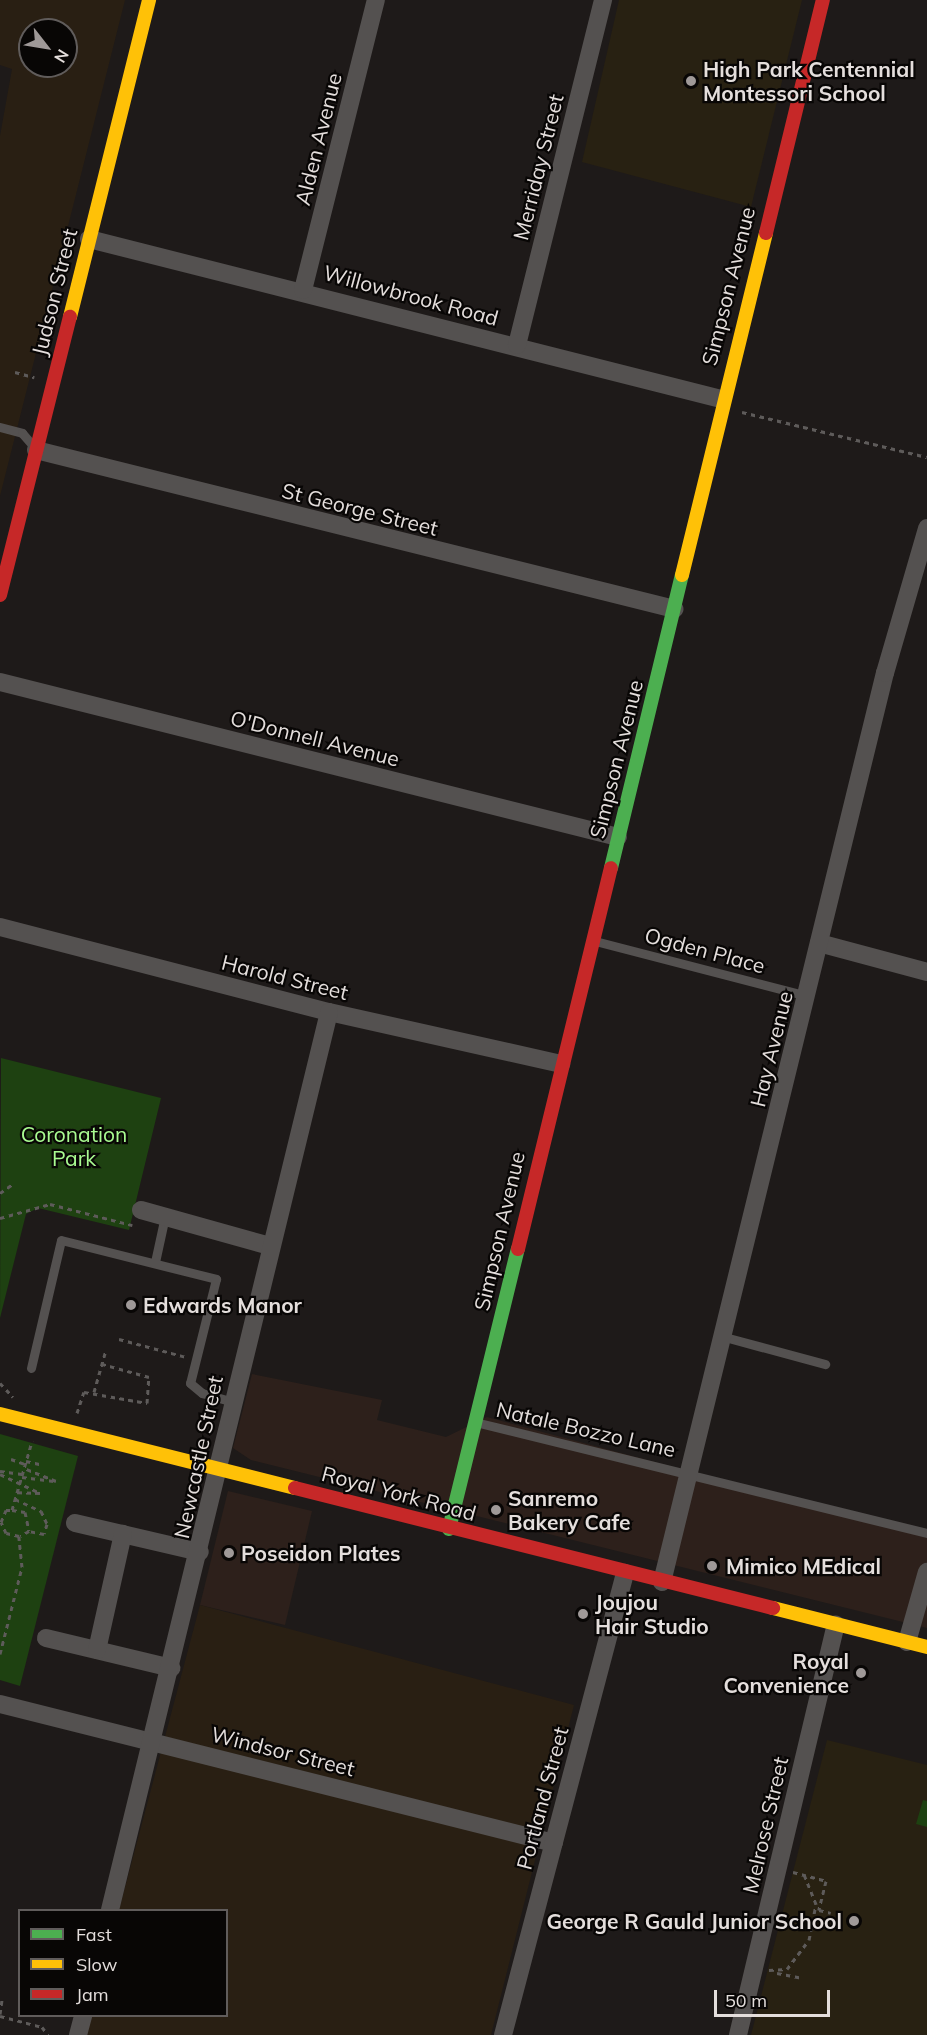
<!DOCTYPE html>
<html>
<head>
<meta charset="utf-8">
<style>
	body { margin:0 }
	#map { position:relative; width:927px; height:2035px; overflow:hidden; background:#1e1a19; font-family:Mulish,sans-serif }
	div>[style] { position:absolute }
	.built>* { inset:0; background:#2d201b }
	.industrial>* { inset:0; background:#291f13 }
	.education>* { inset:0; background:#282112 }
	.green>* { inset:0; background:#1e4111 }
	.path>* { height:3px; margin-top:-1.5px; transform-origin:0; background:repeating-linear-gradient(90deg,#5e5b5a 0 4.5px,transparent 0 9px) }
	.lane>* { height:9px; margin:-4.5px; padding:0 4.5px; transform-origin:4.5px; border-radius:4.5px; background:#545150 }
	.street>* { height:18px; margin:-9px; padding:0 9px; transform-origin:9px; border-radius:9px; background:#545150 }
	.fast>* { height:14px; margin:-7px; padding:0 7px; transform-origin:7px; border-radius:7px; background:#4caf50 }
	.slow>* { height:14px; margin:-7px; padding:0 7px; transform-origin:7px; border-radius:7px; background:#ffc107 }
	.jam>* { height:14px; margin:-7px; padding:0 7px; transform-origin:7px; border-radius:7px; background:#c62828 }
	.dots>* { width:16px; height:16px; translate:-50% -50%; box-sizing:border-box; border:3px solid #080605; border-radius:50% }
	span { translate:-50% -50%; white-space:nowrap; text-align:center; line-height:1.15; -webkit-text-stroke:4.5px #080605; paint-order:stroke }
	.poi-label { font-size:21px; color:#e4dedc; font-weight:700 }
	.left { translate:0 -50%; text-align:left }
	.right { translate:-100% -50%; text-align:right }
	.street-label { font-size:21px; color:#e4dedc }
	.park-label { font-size:21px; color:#a9fb91 }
	.legend { position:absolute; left:18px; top:1909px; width:210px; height:108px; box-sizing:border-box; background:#080605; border:2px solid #605c5b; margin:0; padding:8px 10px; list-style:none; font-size:18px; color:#e4dedc }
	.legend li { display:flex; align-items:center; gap:12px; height:30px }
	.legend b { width:30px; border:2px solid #605c5b }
	.north { position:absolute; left:18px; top:18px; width:60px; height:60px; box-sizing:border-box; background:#080605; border:2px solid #605c5b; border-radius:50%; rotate:121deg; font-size:16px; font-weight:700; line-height:24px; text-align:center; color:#e4dedc }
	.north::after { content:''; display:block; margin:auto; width:21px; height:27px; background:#9f9998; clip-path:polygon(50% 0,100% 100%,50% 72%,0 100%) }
	.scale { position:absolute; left:714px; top:1990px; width:116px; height:27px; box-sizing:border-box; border:3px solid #e4dedc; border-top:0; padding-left:8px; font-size:18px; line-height:21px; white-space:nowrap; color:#e4dedc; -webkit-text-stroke:4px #080605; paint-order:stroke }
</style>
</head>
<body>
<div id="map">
	<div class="built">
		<div style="clip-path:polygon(252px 1374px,382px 1400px,377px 1420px,446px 1437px,487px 1417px,927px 1535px,927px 1628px,251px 1460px,233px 1448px)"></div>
		<div style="clip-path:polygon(228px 1491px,312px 1511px,285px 1625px,200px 1605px)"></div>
	</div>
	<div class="industrial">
		<div style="clip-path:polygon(evenodd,0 0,125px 0,0 496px,0 136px,12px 69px,0 65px,0 0,30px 30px,66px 30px,66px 66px,30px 66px,30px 30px)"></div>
		<div style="clip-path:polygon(200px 1605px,574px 1705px,491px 2035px,86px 2035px,91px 2016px,226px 2016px,226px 1910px,119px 1910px)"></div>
	</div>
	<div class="education">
		<div style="clip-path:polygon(619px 0,802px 0,751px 207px,582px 162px)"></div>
		<div style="clip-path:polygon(827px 1740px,927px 1765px,927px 2035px,751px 2035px)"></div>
	</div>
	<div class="green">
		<div style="clip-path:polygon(1px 1058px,161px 1098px,129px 1230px,38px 1208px,26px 1214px,0 1318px)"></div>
		<div style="clip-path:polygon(0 1434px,78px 1456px,20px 1686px,0 1680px)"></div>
		<div style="clip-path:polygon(923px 1800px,927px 1801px,927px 1827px,916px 1824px)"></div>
	</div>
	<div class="path">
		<div style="left:15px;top:372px;width:20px;rotate:15deg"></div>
		<div style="left:742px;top:412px;width:190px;rotate:13.7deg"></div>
		<div style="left:0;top:1193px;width:16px;rotate:-35deg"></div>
		<div style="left:0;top:1218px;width:52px;rotate:-15.6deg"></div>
		<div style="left:50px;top:1204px;width:85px;rotate:14.4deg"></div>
		<div style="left:119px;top:1339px;width:69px;rotate:15deg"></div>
		<div style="left:0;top:1383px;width:19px;rotate:47deg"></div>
		<div style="left:94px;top:1392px;width:41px;rotate:-74.2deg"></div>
		<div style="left:77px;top:1413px;width:22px;rotate:-72deg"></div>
		<div style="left:84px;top:1392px;width:64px;rotate:9.9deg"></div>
		<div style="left:147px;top:1403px;width:26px;rotate:-86deg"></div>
		<div style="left:149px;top:1377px;width:49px;rotate:-164.5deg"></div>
		<div style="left:11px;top:1459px;width:15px;rotate:20deg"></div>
		<div style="left:26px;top:1461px;width:17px;rotate:13deg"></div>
		<div style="left:0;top:1471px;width:22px;rotate:8deg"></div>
		<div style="left:0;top:1474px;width:44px;rotate:25.4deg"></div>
		<div style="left:40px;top:1493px;width:23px;rotate:-178deg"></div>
		<div style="left:22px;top:1477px;width:34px;rotate:7deg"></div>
		<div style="left:56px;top:1481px;width:35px;rotate:-158deg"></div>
		<div style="left:15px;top:1499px;width:29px;rotate:25deg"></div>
		<div style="left:41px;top:1511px;width:14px;rotate:65deg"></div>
		<div style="left:47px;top:1524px;width:10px;rotate:107deg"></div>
		<div style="left:44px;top:1534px;width:15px;rotate:-169deg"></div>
		<div style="left:29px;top:1531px;width:10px;rotate:151deg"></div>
		<div style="left:12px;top:1510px;width:13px;rotate:9deg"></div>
		<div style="left:25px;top:1512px;width:19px;rotate:78deg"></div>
		<div style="left:0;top:1654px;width:90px;rotate:-75.8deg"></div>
		<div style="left:22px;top:1567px;width:31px;rotate:-96deg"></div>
		<div style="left:19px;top:1536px;width:13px;rotate:-167deg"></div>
		<div style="left:6px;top:1533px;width:12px;rotate:-114deg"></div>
		<div style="left:1px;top:1522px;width:13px;rotate:-67deg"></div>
		<div style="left:6px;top:1510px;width:6px"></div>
		<div style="left:12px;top:1510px;width:72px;rotate:-73.8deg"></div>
		<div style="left:793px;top:1872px;width:34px;rotate:15deg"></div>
		<div style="left:826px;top:1881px;width:30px;rotate:104deg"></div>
		<div style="left:819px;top:1910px;width:12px;rotate:14deg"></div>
		<div style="left:769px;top:1970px;width:18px;rotate:-3deg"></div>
		<div style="left:787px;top:1969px;width:36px;rotate:-53deg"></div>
		<div style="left:809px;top:1940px;width:37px;rotate:-79deg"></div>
		<div style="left:816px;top:1904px;width:31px;rotate:-112deg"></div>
		<div style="left:777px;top:1973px;width:25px;rotate:11deg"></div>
		<div style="left:0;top:2014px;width:15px;rotate:-82deg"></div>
		<div style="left:0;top:2016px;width:43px;rotate:14.7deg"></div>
		<div style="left:42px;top:2027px;width:10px;rotate:53deg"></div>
	</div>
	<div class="lane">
		<div style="left:0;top:427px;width:23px;rotate:15deg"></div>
		<div style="left:22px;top:433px;width:20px;rotate:49deg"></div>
		<div style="left:595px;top:941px;width:219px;rotate:14.5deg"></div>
		<div style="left:155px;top:1262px;width:47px;rotate:-77.7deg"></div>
		<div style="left:721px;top:1336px;width:108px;rotate:15.1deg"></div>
		<div style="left:31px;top:1368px;width:131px;rotate:-76.8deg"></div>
		<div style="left:61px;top:1240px;width:160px;rotate:14.1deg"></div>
		<div style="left:216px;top:1279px;width:107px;rotate:104deg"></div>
		<div style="left:190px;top:1383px;width:16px;rotate:40deg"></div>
		<div style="left:202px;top:1393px;width:32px;rotate:16deg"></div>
		<div style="left:475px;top:1422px;width:465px;rotate:13.8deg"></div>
	</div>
	<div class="street">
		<div style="left:89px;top:239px;width:652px;rotate:14.21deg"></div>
		<div style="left:303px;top:290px;width:299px;rotate:-75.9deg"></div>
		<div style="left:517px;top:345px;width:356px;rotate:-76deg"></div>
		<div style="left:36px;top:450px;width:658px;rotate:13.99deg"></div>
		<div style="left:0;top:682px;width:637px;rotate:14.08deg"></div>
		<div style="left:0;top:927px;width:340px;rotate:14.5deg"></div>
		<div style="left:329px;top:1012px;width:238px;rotate:12.6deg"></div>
		<div style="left:819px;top:943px;width:112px;rotate:15deg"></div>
		<div style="left:141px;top:1210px;width:134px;rotate:15.6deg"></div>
		<div style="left:75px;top:1523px;width:128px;rotate:13.1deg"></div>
		<div style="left:662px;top:1582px;width:936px;rotate:-76.22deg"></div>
		<div style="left:885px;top:673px;width:151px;rotate:-73.8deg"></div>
		<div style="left:46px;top:1638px;width:129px;rotate:13.5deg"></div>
		<div style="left:907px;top:1642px;width:73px;rotate:-74.1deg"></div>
		<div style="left:97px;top:1650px;width:119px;rotate:-77.4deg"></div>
		<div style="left:0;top:1704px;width:571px;rotate:14.08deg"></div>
		<div style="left:110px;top:1910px;width:924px;rotate:-76.29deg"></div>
		<div style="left:78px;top:2035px;width:20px;rotate:-75deg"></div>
		<div style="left:503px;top:2035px;width:478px;rotate:-75.2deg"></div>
		<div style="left:738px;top:2035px;width:422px;rotate:-76.6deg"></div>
	</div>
	<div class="fast">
		<div style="left:611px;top:868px;width:301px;rotate:-76.4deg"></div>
		<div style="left:449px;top:1529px;width:288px;rotate:-76.2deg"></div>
	</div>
	<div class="slow">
		<div style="left:70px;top:317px;width:327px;rotate:-76deg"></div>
		<div style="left:682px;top:575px;width:352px;rotate:-76.2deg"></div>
		<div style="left:0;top:1414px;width:304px;rotate:14.1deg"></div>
		<div style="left:773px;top:1608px;width:159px;rotate:14.2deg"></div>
	</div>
	<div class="jam">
		<div style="left:766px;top:233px;width:240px;rotate:-76.3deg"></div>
		<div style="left:0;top:595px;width:287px;rotate:-75.9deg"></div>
		<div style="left:518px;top:1249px;width:392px;rotate:-76.3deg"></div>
		<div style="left:295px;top:1488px;width:493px;rotate:14.1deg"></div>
	</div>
	<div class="dots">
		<div style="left:691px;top:81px;background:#9f9998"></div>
		<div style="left:131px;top:1305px;background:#9f9998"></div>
		<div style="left:496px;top:1510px;background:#9f9998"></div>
		<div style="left:229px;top:1553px;background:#9f9998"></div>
		<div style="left:712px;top:1566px;background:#9f9998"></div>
		<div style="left:583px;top:1614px;background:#9f9998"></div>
		<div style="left:861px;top:1673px;background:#9f9998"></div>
		<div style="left:854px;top:1921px;background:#9f9998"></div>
	</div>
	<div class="poi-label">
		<span class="left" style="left:703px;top:81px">High Park Centennial<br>Montessori School</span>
		<span class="left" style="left:143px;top:1305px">Edwards Manor</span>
		<span class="left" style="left:508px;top:1510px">Sanremo<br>Bakery Cafe</span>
		<span class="left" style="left:241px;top:1553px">Poseidon Plates</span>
		<span class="left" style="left:726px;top:1566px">Mimico MEdical</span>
		<span class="left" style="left:595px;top:1614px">Joujou<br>Hair Studio</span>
		<span class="right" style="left:849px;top:1673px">Royal<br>Convenience</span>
		<span class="right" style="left:842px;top:1921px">George R Gauld Junior School</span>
	</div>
	<div class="street-label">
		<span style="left:318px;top:139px;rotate:-76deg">Alden Avenue</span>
		<span style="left:538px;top:167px;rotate:-76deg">Merriday Street</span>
		<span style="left:728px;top:286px;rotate:-76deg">Simpson Avenue</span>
		<span style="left:54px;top:292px;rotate:-76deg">Judson Street</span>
		<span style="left:411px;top:295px;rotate:15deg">Willowbrook Road</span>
		<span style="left:360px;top:509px;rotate:14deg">St George Street</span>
		<span style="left:315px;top:738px;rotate:14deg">O'Donnell Avenue</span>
		<span style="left:616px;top:759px;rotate:-76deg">Simpson Avenue</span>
		<span style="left:705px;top:950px;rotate:15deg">Ogden Place</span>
		<span style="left:285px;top:977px;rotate:14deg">Harold Street</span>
		<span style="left:771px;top:1049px;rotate:-76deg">Hay Avenue</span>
		<span style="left:499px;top:1231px;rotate:-77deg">Simpson Avenue</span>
		<span style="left:586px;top:1429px;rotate:13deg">Natale Bozzo Lane</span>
		<span style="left:198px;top:1457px;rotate:-78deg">Newcastle Street</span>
		<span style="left:399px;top:1493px;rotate:15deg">Royal York Road</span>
		<span style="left:283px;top:1751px;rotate:14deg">Windsor Street</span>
		<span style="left:542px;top:1798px;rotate:-75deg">Portland Street</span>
		<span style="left:765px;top:1825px;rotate:-77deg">Melrose Street</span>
	</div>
	<div class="park-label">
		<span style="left:74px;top:1146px">Coronation<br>Park</span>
	</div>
	<ul class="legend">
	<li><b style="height:8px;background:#4caf50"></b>Fast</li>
	<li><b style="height:8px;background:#ffc107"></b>Slow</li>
	<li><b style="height:8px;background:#c62828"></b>Jam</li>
	</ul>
	<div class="north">N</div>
	<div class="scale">50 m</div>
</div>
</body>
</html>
